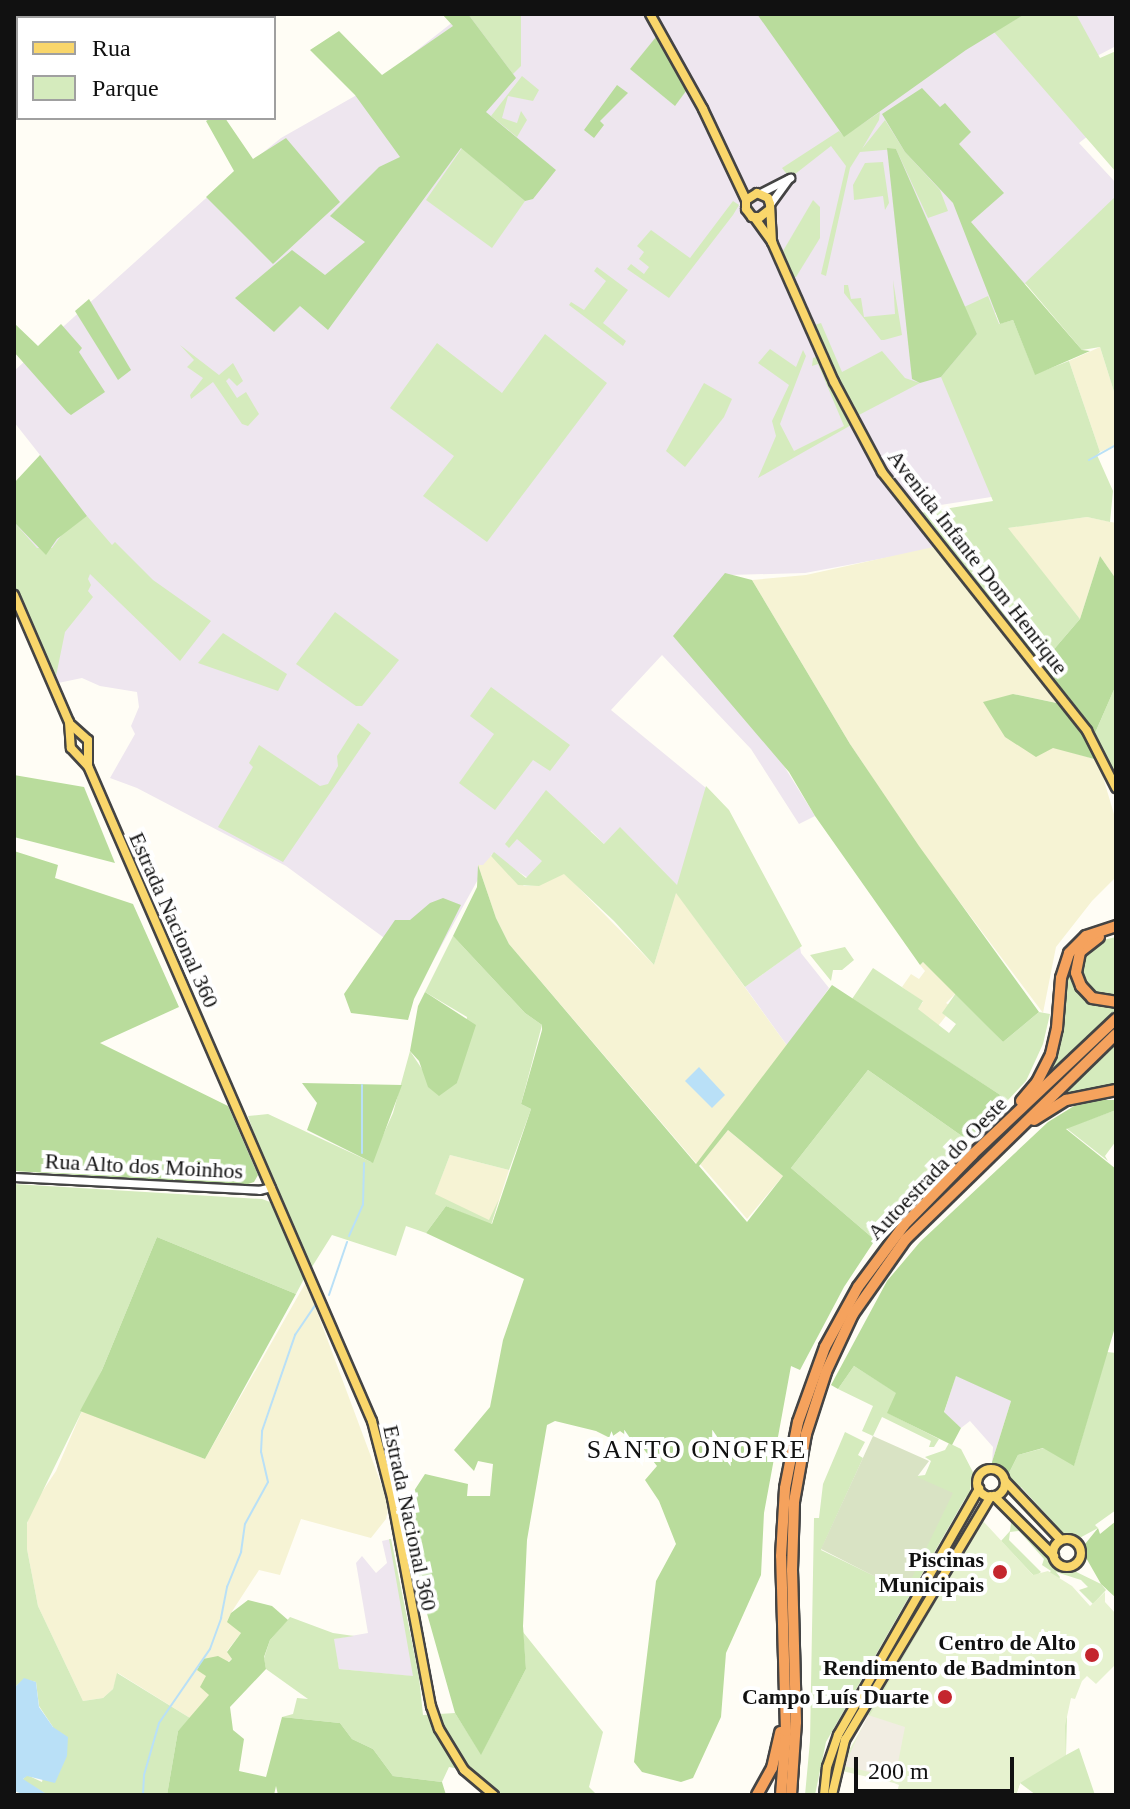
<!DOCTYPE html>
<html>
<head>
<meta charset="utf-8">
<style>
	body { margin:0 }
	#map { position:relative; width:1130px; height:1809px; overflow:hidden; background:#fffdf5; font-family:"Times New Roman",serif }
	div>[style] { position:absolute }
	.industrial>* { inset:0; background:#eee6ef }
	.farmland>* { inset:0; background:#f6f3d4 }
	.green>* { inset:0; background:#d5ebbd }
	.forest>* { inset:0; background:#b9dc9c }
	.cemetery>* { inset:0; background:#d9e3c4 }
	.pitch>* { inset:0; background:#e6f2cf }
	.plaza>* { inset:0; background:#f1ede2 }
	.water>* { inset:0; background:#b9e0f7 }
	.stream>* { height:2px; margin:-1px; padding:0 1px; transform-origin:1px; border-radius:1px; background:#b9e0f7 }
	.roads { filter:drop-shadow(2px 0 #444) drop-shadow(-2px 0 #444) drop-shadow(0 2px #444) drop-shadow(0 -2px #444) }
	.minor>* { height:7px; margin:-3.5px; padding:0 3.5px; transform-origin:3.5px; border-radius:3.5px; background:#fff }
	.major>* { height:8px; margin:-4px; padding:0 4px; transform-origin:4px; border-radius:4px; background:#f9d66b }
	.major>.ring { margin:-4px; padding:0; box-sizing:content-box; background:none; border:8px solid #f9d66b; border-radius:50% }
	.highway>* { height:10px; margin:-5px; padding:0 5px; transform-origin:5px; border-radius:5px; background:#f5a25d }
	.dots>* { width:22px; height:22px; translate:-50% -50%; box-sizing:border-box; border:4px solid #fff; border-radius:50% }
	span { translate:-50% -50%; white-space:nowrap; text-align:center; line-height:1.15; -webkit-text-stroke:8px #fff; paint-order:stroke }
	.street-label { font-size:22px; color:#111 }
	.poi-label { font-size:22px; color:#111; font-weight:700 }
	.right { translate:-100% -50%; text-align:right }
	.quarter-label { font-size:26px; color:#111; letter-spacing:2px }
	.frame { position:absolute; inset:0; border:16px solid #111; pointer-events:none }
	.legend { position:absolute; left:16px; top:16px; width:260px; height:104px; box-sizing:border-box; background:#fff; border:2px solid #a0a0a0; margin:0; padding:10px 14px; list-style:none; font-size:24px; color:#111 }
	.legend li { display:flex; align-items:center; gap:16px; height:40px }
	.legend b { width:40px; border:2px solid #a0a0a0 }
	.scale { position:absolute; left:854px; top:1757px; width:160px; height:36px; box-sizing:border-box; border:4px solid #111; border-top:0; padding-left:10px; font-size:24px; line-height:28px; white-space:nowrap; color:#111; -webkit-text-stroke:6px #fff; paint-order:stroke }
</style>
</head>
<body>
<div id="map">
	<div class="industrial">
		<div style="clip-path:polygon(463px 14px,1116px 14px,1116px 46px,1097px 56px,1116px 114px,1079px 143px,1116px 183px,1116px 199px,995px 313px,1066px 485px,909px 510px,939px 548px,805px 573px,729px 575px,766px 737px,815px 816px,799px 824px,751px 749px,662px 655px,611px 710px,706px 788px,671px 911px,591px 831px,528px 878px,492px 854px,428px 970px,286px 866px,137px 788px,110px 778px,135px 734px,131px 726px,139px 707px,137px 692px,100px 686px,82px 678px,58px 683px,14px 572px,14px 496px,40px 455px,14px 422px,14px 371px,205px 199px,281px 138px,369px 88px)"></div>
		<div style="clip-path:polygon(800px 947px,801px 953px,829px 988px,788px 1047px,745px 987px)"></div>
		<div style="clip-path:polygon(956px 1375px,1011px 1401px,992px 1462px,993px 1447px,970px 1421px,961px 1428px,944px 1413px)"></div>
		<div style="clip-path:polygon(391px 1539px,419px 1677px,339px 1669px,333px 1639px,368px 1633px,356px 1563px,362px 1556px,376px 1573px,387px 1563px,382px 1541px)"></div>
	</div>
	<div class="farmland">
		<div style="clip-path:polygon(1100px 347px,1116px 398px,1116px 445px,1100px 452px,1069px 361px)"></div>
		<div style="clip-path:polygon(1087px 517px,1116px 523px,1116px 579px,1100px 556px,1080px 619px,1007px 528px)"></div>
		<div style="clip-path:polygon(938px 546px,1067px 705px,1013px 694px,1053px 747px,1098px 760px,1116px 821px,1116px 877px,1092px 901px,1056px 947px,1043px 1013px,920px 849px,850px 744px,752px 580px,806px 575px)"></div>
		<div style="clip-path:polygon(491px 856px,524px 886px,539px 885px,564px 873px,654px 965px,676px 892px,788px 1047px,697px 1164px,509px 944px,496px 918px,478px 865px,483px 865px)"></div>
		<div style="clip-path:polygon(923px 962px,956px 993px,946px 1003px,949px 1005px,943px 1013px,946px 1016px,938px 1026px,917px 1009px,923px 1002px,902px 987px,911px 974px,919px 979px,925px 971px,920px 965px)"></div>
		<div style="clip-path:polygon(728px 1130px,783px 1176px,747px 1219px,700px 1164px)"></div>
		<div style="clip-path:polygon(450px 1155px,509px 1170px,491px 1225px,433px 1198px)"></div>
		<div style="clip-path:polygon(306px 1282px,389px 1505px,386px 1519px,371px 1538px,301px 1519px,280px 1575px,259px 1570px,231px 1613px,241px 1633px,227px 1651px,232px 1659px,206px 1676px,210px 1695px,190px 1718px,118px 1673px,113px 1689px,103px 1698px,83px 1701px,38px 1606px,27px 1549px,27px 1524px,32px 1507px,56px 1471px,82px 1411px,205px 1459px)"></div>
	</div>
	<div class="green">
		<div style="clip-path:polygon(468px 14px,521px 14px,521px 66px,513px 74px)"></div>
		<div style="clip-path:polygon(1025px 14px,1076px 14px,1100px 58px,1116px 51px,1116px 172px,994px 32px)"></div>
		<div style="clip-path:polygon(522px 76px,539px 90px,533px 101px,508px 96px,502px 118px,517px 123px,521px 111px,527px 120px,517px 137px,491px 116px)"></div>
		<div style="clip-path:polygon(880px 112px,879px 120px,862px 149px,885px 120px,905px 152px,940px 190px,948px 211px,928px 218px,896px 149px,860px 152px,850px 168px,826px 276px,821px 274px,846px 166px,831px 146px,790px 178px,782px 168px,839px 131px,844px 136px)"></div>
		<div style="clip-path:polygon(462px 148px,525px 201px,492px 248px,426px 200px)"></div>
		<div style="clip-path:polygon(883px 162px,889px 203px,885px 210px,883px 196px,854px 200px,853px 185px,865px 163px)"></div>
		<div style="clip-path:polygon(1116px 196px,1116px 398px,1100px 347px,1082px 350px,1025px 283px)"></div>
		<div style="clip-path:polygon(813px 200px,820px 207px,820px 238px,796px 277px,792px 277px,783px 251px)"></div>
		<div style="clip-path:polygon(733px 201px,739px 205px,733px 215px,669px 298px,627px 269px,631px 264px,644px 274px,649px 267px,639px 259px,644px 252px,637px 246px,651px 230px,690px 258px)"></div>
		<div style="clip-path:polygon(597px 267px,628px 290px,603px 323px,626px 341px,623px 346px,569px 305px,571px 302px,584px 310px,606px 281px,594px 271px)"></div>
		<div style="clip-path:polygon(893px 280px,902px 335px,884px 340px,881px 340px,844px 293px,844px 285px,848px 285px,851px 299px,861px 298px,864px 317px,895px 314px)"></div>
		<div style="clip-path:polygon(988px 296px,999px 324px,1013px 320px,1035px 374px,1069px 361px,1100px 452px,1097px 455px,1113px 491px,1110px 522px,1087px 517px,1008px 528px,1080px 619px,1037px 669px,938px 546px,853px 424px,758px 478px,776px 436px,772px 421px,789px 385px,758px 363px,770px 349px,796px 367px,803px 350px,806px 356px,780px 424px,794px 451px,844px 426px,818px 364px,812px 366px,813px 358px,822px 355px,808px 327px,821px 323px,842px 372px,882px 351px,905px 378px,920px 383px,857px 416px,888px 470px,920px 513px,993px 501px,941px 377px,977px 334px,964px 307px)"></div>
		<div style="clip-path:polygon(545px 334px,607px 383px,487px 542px,423px 496px,454px 456px,390px 408px,437px 343px,502px 393px)"></div>
		<div style="clip-path:polygon(180px 345px,219px 375px,233px 363px,243px 381px,237px 386px,229px 378px,226px 381px,237px 398px,246px 392px,259px 414px,248px 426px,242px 424px,213px 382px,191px 399px,190px 395px,203px 378px,187px 367px,194px 360px)"></div>
		<div style="clip-path:polygon(704px 383px,732px 399px,724px 417px,685px 467px,666px 451px)"></div>
		<div style="clip-path:polygon(87px 516px,112px 545px,115px 542px,153px 580px,211px 621px,180px 661px,90px 574px,88px 579px,91px 585px,88px 591px,93px 597px,65px 632px,55px 681px,14px 584px,14px 522px,37px 548px,52px 548px,63px 533px)"></div>
		<div style="clip-path:polygon(335px 612px,399px 660px,362px 706px,356px 706px,296px 664px)"></div>
		<div style="clip-path:polygon(223px 633px,287px 674px,278px 691px,198px 663px)"></div>
		<div style="clip-path:polygon(1116px 685px,1116px 788px,1092px 740px)"></div>
		<div style="clip-path:polygon(491px 687px,570px 745px,550px 771px,533px 760px,495px 810px,459px 783px,494px 734px,470px 716px)"></div>
		<div style="clip-path:polygon(358px 723px,371px 733px,283px 862px,218px 827px,253px 767px,249px 763px,259px 745px,320px 786px,328px 784px,338px 766px,337px 756px)"></div>
		<div style="clip-path:polygon(706px 786px,729px 810px,802px 946px,745px 987px,676px 893px,654px 965px,614px 921px,564px 874px,539px 886px,518px 885px,491px 856px,494px 852px,526px 878px,542px 861px,517px 839px,509px 848px,505px 844px,546px 790px,604px 844px,620px 827px,677px 885px)"></div>
		<div style="clip-path:polygon(453px 936px,525px 1013px,542px 1025px,521px 1104px,531px 1109px,509px 1170px,450px 1155px,435px 1194px,489px 1220px,499px 1199px,491px 1225px,446px 1206px,426px 1233px,406px 1226px,396px 1256px,332px 1235px,310px 1270px,274px 1191px,248px 1116px,268px 1114px,371px 1162px,393px 1113px,410px 1051px,424px 1072px,457px 1083px,467px 1017px,425px 992px)"></div>
		<div style="clip-path:polygon(1116px 937px,1116px 996px,1095px 995px,1081px 976px,1085px 954px,1099px 941px)"></div>
		<div style="clip-path:polygon(1078px 946px,1072px 971px,1078px 992px,1095px 1005px,1116px 1006px,1116px 1012px,1040px 1084px,1064px 974px)"></div>
		<div style="clip-path:polygon(845px 947px,854px 960px,842px 970px,833px 970px,831px 981px,810px 955px)"></div>
		<div style="clip-path:polygon(873px 968px,923px 1001px,918px 1009px,949px 1033px,956px 1024px,942px 1013px,956px 993px,1003px 1042px,1039px 1012px,1050px 1014px,1043px 1044px,1026px 1081px,1008px 1100px,852px 999px)"></div>
		<div style="clip-path:polygon(1116px 1041px,1116px 1087px,1088px 1088px,1049px 1104px)"></div>
		<div style="clip-path:polygon(868px 1070px,969px 1141px,911px 1197px,875px 1240px,791px 1168px)"></div>
		<div style="clip-path:polygon(1116px 1110px,1116px 1141px,1105px 1156px,1108px 1161px,1066px 1128px)"></div>
		<div style="clip-path:polygon(14px 1184px,262px 1199px,270px 1202px,305px 1277px,296px 1294px,157px 1237px,102px 1370px,27px 1523px,27px 1549px,38px 1606px,83px 1701px,103px 1698px,113px 1689px,117px 1673px,190px 1718px,178px 1731px,167px 1795px,48px 1795px,22px 1780px,27px 1775px,42px 1782px,53px 1727px,39px 1706px,36px 1682px,24px 1679px,14px 1688px)"></div>
		<div style="clip-path:polygon(1107px 1352px,1116px 1353px,1116px 1510px,1095px 1525px,1098px 1528px,1074px 1541px,1061px 1540px,1051px 1529px,1054px 1523px,1021px 1487px,1013px 1489px,1005px 1481px,1018px 1455px,1044px 1448px,1074px 1465px)"></div>
		<div style="clip-path:polygon(854px 1366px,897px 1393px,888px 1413px,939px 1439px,934px 1447px,929px 1447px,931px 1441px,882px 1417px,873px 1436px,862px 1431px,873px 1406px,838px 1389px)"></div>
		<div style="clip-path:polygon(845px 1432px,865px 1442px,858px 1455px,863px 1458px,821px 1550px,905px 1591px,917px 1476px,925px 1475px,931px 1461px,925px 1457px,945px 1450px,949px 1443px,961px 1449px,976px 1478px,972px 1477px,969px 1498px,966px 1497px,826px 1742px,815px 1795px,805px 1795px,810px 1741px,814px 1518px,819px 1518px,823px 1484px)"></div>
		<div style="clip-path:polygon(1012px 1515px,1058px 1563px,1101px 1584px,1106px 1590px,1093px 1604px,1079px 1590px,1088px 1587px,1081px 1580px,1056px 1572px,1060px 1577px,1019px 1661px,1067px 1718px,1066px 1755px,1079px 1748px,1095px 1795px,1036px 1795px,1020px 1783px,1016px 1795px,868px 1715px,946px 1584px,1030px 1589px,1051px 1571px,1042px 1565px,1044px 1559px,1019px 1531px,1010px 1532px,1009px 1540px,1041px 1572px,1035px 1577px,1001px 1541px,1010px 1531px)"></div>
		<div style="clip-path:polygon(389px 1539px,391px 1539px,419px 1677px,423px 1715px,455px 1713px,481px 1754px,526px 1669px,523px 1632px,603px 1732px,589px 1787px,597px 1795px,503px 1795px,472px 1771px,449px 1767px,442px 1782px,393px 1776px,373px 1749px,352px 1739px,340px 1723px,282px 1717px,293px 1714px,297px 1698px,308px 1699px,266px 1669px,264px 1658px,270px 1640px,290px 1617px,333px 1633px,354px 1636px,334px 1639px,339px 1669px,413px 1676px)"></div>
	</div>
	<div class="forest">
		<div style="clip-path:polygon(442px 14px,468px 14px,516px 78px,486px 112px,556px 170px,533px 199px,525px 201px,461px 148px,328px 330px,300px 306px,274px 332px,235px 298px,292px 250px,325px 275px,365px 242px,330px 216px,379px 167px,400px 157px,355px 95px,310px 50px,339px 31px,382px 75px,453px 26px)"></div>
		<div style="clip-path:polygon(757px 14px,1025px 14px,966px 50px,844px 137px)"></div>
		<div style="clip-path:polygon(656px 37px,686px 91px,675px 106px,630px 69px)"></div>
		<div style="clip-path:polygon(617px 85px,628px 93px,600px 121px,604px 125px,594px 138px,584px 130px)"></div>
		<div style="clip-path:polygon(922px 88px,940px 107px,945px 103px,971px 132px,959px 144px,1004px 193px,971px 222px,1082px 350px,1090px 351px,1035px 375px,1013px 320px,1000px 324px,953px 203px,905px 152px,882px 114px)"></div>
		<div style="clip-path:polygon(211px 118px,225px 118px,253px 159px,286px 138px,340px 202px,273px 264px,206px 197px,234px 171px,206px 121px)"></div>
		<div style="clip-path:polygon(887px 148px,896px 149px,977px 334px,941px 377px,920px 383px,912px 379px)"></div>
		<div style="clip-path:polygon(89px 299px,131px 370px,118px 380px,75px 311px)"></div>
		<div style="clip-path:polygon(14px 323px,38px 346px,61px 324px,82px 348px,79px 352px,105px 392px,71px 415px,67px 412px,14px 352px)"></div>
		<div style="clip-path:polygon(40px 455px,87px 516px,57px 539px,46px 555px,14px 522px,14px 483px)"></div>
		<div style="clip-path:polygon(1100px 556px,1116px 579px,1116px 685px,1092px 740px,1098px 760px,1053px 748px,1036px 757px,1005px 737px,983px 702px,1013px 694px,1066px 705px,1037px 669px,1080px 619px)"></div>
		<div style="clip-path:polygon(725px 573px,752px 580px,850px 744px,919px 846px,1039px 1012px,1003px 1042px,923px 962px,920px 965px,815px 816px,789px 772px,673px 636px)"></div>
		<div style="clip-path:polygon(14px 775px,84px 787px,115px 863px,14px 837px)"></div>
		<div style="clip-path:polygon(14px 851px,58px 865px,55px 878px,133px 904px,179px 1007px,100px 1043px,228px 1106px,258px 1175px,254px 1182px,245px 1185px,14px 1171px)"></div>
		<div style="clip-path:polygon(evenodd,478px 865px,496px 918px,509px 944px,696px 1164px,832px 985px,1008px 1100px,969px 1141px,868px 1070px,791px 1168px,875px 1240px,844px 1287px,800px 1370px,791px 1366px,764px 1513px,761px 1575px,726px 1653px,721px 1717px,693px 1778px,681px 1782px,642px 1772px,634px 1762px,656px 1581px,676px 1544px,659px 1501px,645px 1480px,657px 1466px,642px 1447px,620px 1431px,610px 1438px,596px 1431px,555px 1421px,547px 1425px,527px 1540px,523px 1626px,526px 1669px,481px 1755px,455px 1713px,399px 1514px,425px 1474px,468px 1484px,467px 1496px,490px 1496px,493px 1464px,478px 1461px,474px 1471px,454px 1450px,490px 1407px,503px 1340px,524px 1279px,426px 1233px,446px 1206px,492px 1224px,531px 1109px,521px 1104px,542px 1030px,542px 1025px,525px 1013px,453px 936px,477px 887px,478px 865px,728px 1130px,783px 1176px,747px 1222px,699px 1166px,728px 1130px)"></div>
		<div style="clip-path:polygon(443px 898px,461px 905px,414px 999px,408px 1020px,351px 1013px,344px 994px,395px 920px,410px 920px,430px 903px)"></div>
		<div style="clip-path:polygon(425px 992px,476px 1025px,457px 1083px,439px 1096px,428px 1087px,419px 1061px,410px 1051px,418px 1006px)"></div>
		<div style="clip-path:polygon(302px 1083px,402px 1085px,373px 1163px,307px 1130px,317px 1103px)"></div>
		<div style="clip-path:polygon(1101px 1100px,1116px 1100px,1116px 1110px,1066px 1129px,1116px 1169px,1116px 1324px,1074px 1466px,1043px 1448px,1018px 1455px,1005px 1481px,1001px 1473px,992px 1469px,992px 1462px,1011px 1401px,956px 1376px,944px 1412px,961px 1428px,952px 1445px,887px 1413px,896px 1393px,854px 1366px,838px 1389px,831px 1385px,887px 1281px,920px 1242px,1048px 1122px,1074px 1106px)"></div>
		<div style="clip-path:polygon(157px 1237px,296px 1294px,205px 1459px,80px 1411px,102px 1370px)"></div>
		<div style="clip-path:polygon(1116px 1521px,1116px 1598px,1101px 1584px,1081px 1549px,1098px 1528px,1100px 1534px)"></div>
		<div style="clip-path:polygon(248px 1600px,272px 1606px,288px 1620px,270px 1640px,264px 1657px,266px 1669px,230px 1707px,233px 1730px,244px 1739px,239px 1771px,266px 1777px,282px 1717px,340px 1723px,352px 1739px,373px 1749px,393px 1776px,442px 1782px,446px 1795px,278px 1795px,276px 1786px,274px 1795px,167px 1795px,178px 1731px,209px 1695px,200px 1687px,206px 1676px,197px 1670px,203px 1659px,218px 1656px,229px 1662px,232px 1659px,227px 1652px,241px 1633px,227px 1622px,231px 1613px)"></div>
	</div>
	<div class="cemetery">
		<div style="clip-path:polygon(873px 1436px,929px 1461px,917px 1477px,953px 1493px,905px 1592px,821px 1549px)"></div>
	</div>
	<div class="pitch">
		<div style="clip-path:polygon(983px 1521px,1033px 1575px,1048px 1571px,1072px 1586px,1090px 1606px,1105px 1592px,1105px 1602px,1116px 1614px,1116px 1664px,1096px 1684px,1087px 1676px,1082px 1681px,1075px 1699px,1071px 1698px,1065px 1726px,1066px 1755px,1020px 1783px,1016px 1795px,896px 1795px,899px 1785px,894px 1783px,842px 1771px,848px 1752px)"></div>
	</div>
	<div class="plaza">
		<div style="clip-path:polygon(868px 1715px,905px 1727px,895px 1778px,844px 1766px)"></div>
	</div>
	<div class="water">
		<div style="clip-path:polygon(699px 1067px,725px 1095px,712px 1108px,685px 1081px)"></div>
		<div style="clip-path:polygon(24px 1678px,36px 1682px,39px 1707px,53px 1727px,68px 1737px,67px 1756px,55px 1783px,27px 1776px,23px 1779px,48px 1795px,25px 1795px,14px 1791px,14px 1688px)"></div>
	</div>
	<div class="stream">
		<div style="left:1089px;top:460px;width:31px;rotate:-29deg"></div>
		<div style="left:362px;top:1085px;width:68px;rotate:90deg"></div>
		<div style="left:349px;top:1236px;width:34px;rotate:-66deg"></div>
		<div style="left:363px;top:1205px;width:42px;rotate:-88.6deg"></div>
		<div style="left:329px;top:1295px;width:56px;rotate:-71.2deg"></div>
		<div style="left:143px;top:1795px;width:20px;rotate:-87deg"></div>
		<div style="left:144px;top:1775px;width:54px;rotate:-73.9deg"></div>
		<div style="left:159px;top:1723px;width:90px;rotate:-55.4deg"></div>
		<div style="left:210px;top:1649px;width:33px;rotate:-70deg"></div>
		<div style="left:221px;top:1618px;width:32px;rotate:-79deg"></div>
		<div style="left:227px;top:1587px;width:38px;rotate:-68deg"></div>
		<div style="left:241px;top:1552px;width:28px;rotate:-82deg"></div>
		<div style="left:245px;top:1524px;width:48px;rotate:-61.3deg"></div>
		<div style="left:268px;top:1482px;width:31px;rotate:-103deg"></div>
		<div style="left:261px;top:1452px;width:21px;rotate:-87deg"></div>
		<div style="left:262px;top:1431px;width:102px;rotate:-71deg"></div>
		<div style="left:295px;top:1335px;width:37px;rotate:-56deg"></div>
	</div>
	<div class="roads">
		<div class="minor">
			<div style="left:760px;top:193px;width:34px;rotate:-27deg"></div>
			<div style="left:770px;top:204px;width:31px;rotate:-54deg"></div>
			<div style="left:14px;top:1177px;width:245px;rotate:3deg"></div>
			<div style="left:259px;top:1190px;width:12px;rotate:-14deg"></div>
		</div>
		<div class="major">
			<div style="left:650px;top:14px;width:109px;rotate:60.8deg"></div>
			<div style="left:703px;top:109px;width:101px;rotate:64.7deg"></div>
			<div style="left:769px;top:210px;width:11px;rotate:142deg"></div>
			<div style="left:760px;top:217px;width:8px;rotate:180deg"></div>
			<div style="left:752px;top:217px;width:10px;rotate:-127deg"></div>
			<div style="left:746px;top:209px;width:9px;rotate:-90deg"></div>
			<div style="left:746px;top:200px;width:13px;rotate:-32deg"></div>
			<div style="left:757px;top:193px;width:12px;rotate:24deg"></div>
			<div style="left:768px;top:198px;width:6px;rotate:72deg"></div>
			<div style="left:770px;top:204px;width:38px;rotate:87deg"></div>
			<div style="left:754px;top:217px;width:31px;rotate:54deg"></div>
			<div style="left:772px;top:242px;width:153px;rotate:66.1deg"></div>
			<div style="left:834px;top:382px;width:102px;rotate:61.9deg"></div>
			<div style="left:882px;top:472px;width:330px;rotate:51.6deg"></div>
			<div style="left:1087px;top:731px;width:64px;rotate:63deg"></div>
			<div style="left:14px;top:595px;width:138px;rotate:66.6deg"></div>
			<div style="left:69px;top:722px;width:26px;rotate:86deg"></div>
			<div style="left:71px;top:748px;width:25px;rotate:47deg"></div>
			<div style="left:88px;top:766px;width:714px;rotate:66.56deg"></div>
			<div style="left:372px;top:1421px;width:80px;rotate:75.4deg"></div>
			<div style="left:392px;top:1498px;width:212px;rotate:79.4deg"></div>
			<div style="left:431px;top:1706px;width:24px;rotate:71deg"></div>
			<div style="left:439px;top:1729px;width:48px;rotate:58.6deg"></div>
			<div style="left:464px;top:1770px;width:39px;rotate:40deg"></div>
			<div style="left:70px;top:724px;width:24px;rotate:42deg"></div>
			<div style="left:88px;top:740px;width:25px;rotate:90deg"></div>
			<div class="ring" style="left:977px;top:1469px;width:20px;height:20px"></div>
			<div style="left:1005px;top:1481px;width:81px;rotate:46.5deg"></div>
			<div style="left:994px;top:1496px;width:85px;rotate:45deg"></div>
			<div class="ring" style="left:1053px;top:1539px;width:20px;height:20px"></div>
			<div style="left:824px;top:1795px;width:28px;rotate:-84deg"></div>
			<div style="left:827px;top:1767px;width:34px;rotate:-71deg"></div>
			<div style="left:838px;top:1735px;width:284px;rotate:-60.2deg"></div>
			<div style="left:832px;top:1795px;width:57px;rotate:-76.7deg"></div>
			<div style="left:845px;top:1740px;width:284px;rotate:-59.1deg"></div>
		</div>
		<div class="highway">
			<div style="left:1099px;top:937px;width:24px;rotate:142deg"></div>
			<div style="left:1080px;top:952px;width:21px;rotate:101deg"></div>
			<div style="left:1076px;top:973px;width:14px;rotate:69deg"></div>
			<div style="left:1081px;top:986px;width:16px;rotate:47deg"></div>
			<div style="left:1092px;top:998px;width:24px;rotate:9deg"></div>
			<div style="left:1021px;top:1101px;width:25px;rotate:-50deg"></div>
			<div style="left:1037px;top:1082px;width:31px;rotate:-63deg"></div>
			<div style="left:1051px;top:1054px;width:27px;rotate:-77deg"></div>
			<div style="left:1057px;top:1028px;width:50px;rotate:-85.4deg"></div>
			<div style="left:1061px;top:978px;width:26px;rotate:-72deg"></div>
			<div style="left:1069px;top:953px;width:24px;rotate:-45deg"></div>
			<div style="left:1086px;top:936px;width:32px;rotate:-18deg"></div>
			<div style="left:1034px;top:1120px;width:38px;rotate:-32deg"></div>
			<div style="left:1066px;top:1100px;width:51px;rotate:-11.3deg"></div>
			<div style="left:757px;top:1795px;width:31px;rotate:-61deg"></div>
			<div style="left:772px;top:1768px;width:37px;rotate:-77deg"></div>
			<div style="left:781px;top:1795px;width:64px;rotate:-85.5deg"></div>
			<div style="left:786px;top:1731px;width:175px;rotate:-91.6deg"></div>
			<div style="left:781px;top:1556px;width:68px;rotate:-86.6deg"></div>
			<div style="left:785px;top:1488px;width:67px;rotate:-78.9deg"></div>
			<div style="left:798px;top:1422px;width:80px;rotate:-70.2deg"></div>
			<div style="left:825px;top:1347px;width:68px;rotate:-61.2deg"></div>
			<div style="left:858px;top:1287px;width:77px;rotate:-53.4deg"></div>
			<div style="left:904px;top:1225px;width:98px;rotate:-45.8deg"></div>
			<div style="left:972px;top:1155px;width:198px;rotate:-43.4deg"></div>
			<div style="left:791px;top:1795px;width:73px;rotate:-86.1deg"></div>
			<div style="left:796px;top:1722px;width:152px;rotate:-91.5deg"></div>
			<div style="left:792px;top:1570px;width:68px;rotate:-88.3deg"></div>
			<div style="left:794px;top:1502px;width:69px;rotate:-80deg"></div>
			<div style="left:806px;top:1434px;width:65px;rotate:-72.1deg"></div>
			<div style="left:826px;top:1372px;width:64px;rotate:-65deg"></div>
			<div style="left:853px;top:1314px;width:92px;rotate:-54.8deg"></div>
			<div style="left:906px;top:1239px;width:293px;rotate:-44.3deg"></div>
		</div>
	</div>
	<div class="dots">
		<div style="left:1000px;top:1572px;background:#c4262e"></div>
		<div style="left:1092px;top:1655px;background:#c4262e"></div>
		<div style="left:945px;top:1697px;background:#c4262e"></div>
	</div>
	<div class="street-label">
		<span style="left:978px;top:562px;rotate:52deg">Avenida Infante Dom Henrique</span>
		<span style="left:174px;top:920px;rotate:66deg">Estrada Nacional 360</span>
		<span style="left:144px;top:1166px;rotate:3deg">Rua Alto dos Moinhos</span>
		<span style="left:937px;top:1168px;rotate:-46deg">Autoestrada do Oeste</span>
		<span style="left:410px;top:1518px;rotate:78deg">Estrada Nacional 360</span>
	</div>
	<div class="poi-label">
		<span class="right" style="left:984px;top:1572px">Piscinas<br>Municipais</span>
		<span class="right" style="left:1076px;top:1655px">Centro de Alto<br>Rendimento de Badminton</span>
		<span class="right" style="left:929px;top:1697px">Campo Luís Duarte</span>
	</div>
	<div class="quarter-label">
		<span style="left:697px;top:1450px">SANTO ONOFRE</span>
	</div>
	<div class="frame"></div>
	<ul class="legend">
	<li><b style="height:10px;background:#f9d66b"></b>Rua</li>
	<li><b style="height:22px;background:#d5ebbd"></b>Parque</li>
	</ul>
	<div class="scale">200 m</div>
</div>
</body>
</html>
